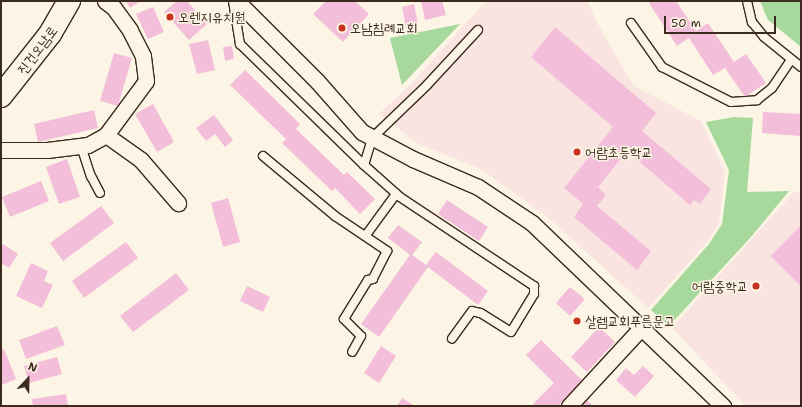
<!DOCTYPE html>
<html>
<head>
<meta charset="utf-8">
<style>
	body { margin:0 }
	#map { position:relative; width:802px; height:407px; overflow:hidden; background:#fcf5e5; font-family:"Shantell Sans","Poor Story",sans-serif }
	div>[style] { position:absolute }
	.built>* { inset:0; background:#f9e4e1 }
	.green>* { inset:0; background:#a6d99b }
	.building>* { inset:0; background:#f2bed9 }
	.roads { filter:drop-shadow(1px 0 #3b2a1e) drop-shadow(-1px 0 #3b2a1e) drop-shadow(0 1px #3b2a1e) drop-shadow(0 -1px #3b2a1e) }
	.service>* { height:8px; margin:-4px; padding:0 4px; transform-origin:4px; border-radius:4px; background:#fcf5e5 }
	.minor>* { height:15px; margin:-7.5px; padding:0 7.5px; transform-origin:7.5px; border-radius:7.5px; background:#fcf5e5 }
	.secondary>* { height:22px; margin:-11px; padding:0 11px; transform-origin:11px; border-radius:11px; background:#fcf5e5 }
	.dots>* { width:11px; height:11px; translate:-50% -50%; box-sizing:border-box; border:2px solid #fcf5e5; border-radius:50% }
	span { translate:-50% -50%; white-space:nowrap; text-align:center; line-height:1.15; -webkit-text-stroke:3px #fcf5e5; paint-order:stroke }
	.poi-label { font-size:14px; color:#3b2a1e }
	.left { translate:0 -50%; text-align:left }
	.right { translate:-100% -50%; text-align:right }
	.street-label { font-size:14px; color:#3b2a1e }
	.frame { position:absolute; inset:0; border:2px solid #3b2a1e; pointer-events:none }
	.north { position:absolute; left:8px; top:359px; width:40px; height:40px; -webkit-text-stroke:3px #fcf5e5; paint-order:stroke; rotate:22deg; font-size:11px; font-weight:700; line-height:16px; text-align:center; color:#3b2a1e }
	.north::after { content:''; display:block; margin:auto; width:14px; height:18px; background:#3b2a1e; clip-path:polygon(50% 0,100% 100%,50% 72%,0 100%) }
	.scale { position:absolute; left:664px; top:16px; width:112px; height:18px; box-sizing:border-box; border:2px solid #3b2a1e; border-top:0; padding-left:5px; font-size:12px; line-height:14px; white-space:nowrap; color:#3b2a1e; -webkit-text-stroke:3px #fcf5e5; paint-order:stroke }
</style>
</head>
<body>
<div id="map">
	<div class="built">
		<div style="clip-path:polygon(486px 1px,588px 1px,596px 21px,634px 86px,701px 121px,725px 172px,719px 223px,708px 241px,648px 308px,551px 220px,481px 169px,418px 144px,379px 114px,411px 84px)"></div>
		<div style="clip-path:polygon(801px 191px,801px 406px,746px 406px,672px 328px,793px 193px)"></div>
	</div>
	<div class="green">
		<div style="clip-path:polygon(760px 1px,801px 1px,801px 47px,768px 20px)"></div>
		<div style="clip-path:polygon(460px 24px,402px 85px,390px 38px)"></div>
		<div style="clip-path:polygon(734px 117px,753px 118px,747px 192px,789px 191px,751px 237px,669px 326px,651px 310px,709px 244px,722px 224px,729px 170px,706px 122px)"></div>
	</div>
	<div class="building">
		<div style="clip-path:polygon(126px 1px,141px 1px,130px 8px)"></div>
		<div style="clip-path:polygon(177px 1px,187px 1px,207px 24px,189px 40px,164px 12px)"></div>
		<div style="clip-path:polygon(326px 1px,355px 1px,369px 14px,343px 42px,313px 14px)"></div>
		<div style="clip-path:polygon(421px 1px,442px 1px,446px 15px,425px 20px)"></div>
		<div style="clip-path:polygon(652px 1px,676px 1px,696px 31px,708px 23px,734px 62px,746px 54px,766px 83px,745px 97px,725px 68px,713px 75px,689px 38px,677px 46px,649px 3px)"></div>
		<div style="clip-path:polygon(414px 4px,418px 25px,406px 28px,402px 7px)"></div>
		<div style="clip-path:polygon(153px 7px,164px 32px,148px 39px,136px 14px)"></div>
		<div style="clip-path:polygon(555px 27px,656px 113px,642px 131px,711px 189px,700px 204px,694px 200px,690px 205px,627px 151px,598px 187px,606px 195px,597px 206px,651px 251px,637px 270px,574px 217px,583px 204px,564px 188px,613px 127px,531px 57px)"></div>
		<div style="clip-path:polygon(208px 40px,215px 70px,197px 74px,189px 44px)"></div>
		<div style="clip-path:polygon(232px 46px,234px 59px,225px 61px,223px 47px)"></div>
		<div style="clip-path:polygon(114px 53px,132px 58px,118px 106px,100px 101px)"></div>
		<div style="clip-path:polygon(245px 70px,300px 124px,296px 129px,344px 175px,347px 172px,375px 199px,360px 214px,335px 188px,332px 191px,282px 143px,286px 139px,230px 85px)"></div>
		<div style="clip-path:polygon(153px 104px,174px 142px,157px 152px,135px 114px)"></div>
		<div style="clip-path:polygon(94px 110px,98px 128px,38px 142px,34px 124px)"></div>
		<div style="clip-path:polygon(763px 112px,801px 114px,801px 136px,762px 133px)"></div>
		<div style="clip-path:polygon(214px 115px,233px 140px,225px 147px,215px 134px,206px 141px,196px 128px)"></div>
		<div style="clip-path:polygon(67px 159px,80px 197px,59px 204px,46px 167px)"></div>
		<div style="clip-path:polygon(41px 181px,49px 201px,10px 217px,2px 197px)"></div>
		<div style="clip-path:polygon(228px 198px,240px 242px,223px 247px,211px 203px)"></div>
		<div style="clip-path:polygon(447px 200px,488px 227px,479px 241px,438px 214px)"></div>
		<div style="clip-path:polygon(101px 206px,114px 223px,63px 261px,50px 243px)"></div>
		<div style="clip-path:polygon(398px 225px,422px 242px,412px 255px,426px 265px,436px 252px,488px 291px,478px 305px,428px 267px,379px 337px,361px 324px,410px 255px,388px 238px)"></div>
		<div style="clip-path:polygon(801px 225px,801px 286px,771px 256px)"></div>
		<div style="clip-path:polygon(126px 242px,138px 258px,84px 298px,72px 281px)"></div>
		<div style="clip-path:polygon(1px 243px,18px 254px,9px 268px,1px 263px)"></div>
		<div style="clip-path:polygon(31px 263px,48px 271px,44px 281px,53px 285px,42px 308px,16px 296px)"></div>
		<div style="clip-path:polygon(176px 273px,189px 290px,133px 332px,120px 316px)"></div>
		<div style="clip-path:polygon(247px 286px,270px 297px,263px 312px,240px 301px)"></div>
		<div style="clip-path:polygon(570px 287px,585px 299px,570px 316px,556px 303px)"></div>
		<div style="clip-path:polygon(57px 326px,65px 345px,26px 359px,19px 340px)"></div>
		<div style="clip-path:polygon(599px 327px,615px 342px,587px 372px,571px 357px)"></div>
		<div style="clip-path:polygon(541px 340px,583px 381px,558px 406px,535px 406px,533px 404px,554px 383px,526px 355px)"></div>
		<div style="clip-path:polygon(381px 346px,396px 356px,379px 383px,364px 373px)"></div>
		<div style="clip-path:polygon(4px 349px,16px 379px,2px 385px,1px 351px)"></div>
		<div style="clip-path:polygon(57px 357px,62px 374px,29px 383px,24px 366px)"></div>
		<div style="clip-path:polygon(643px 366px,654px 376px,635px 397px,616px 380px,626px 368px,634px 375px)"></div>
		<div style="clip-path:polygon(66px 394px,68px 406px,33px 406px,32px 399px)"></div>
		<div style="clip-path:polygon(402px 398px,415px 406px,397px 406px)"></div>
		<div style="clip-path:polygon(587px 400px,593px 406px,582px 406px)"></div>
	</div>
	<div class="roads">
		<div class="service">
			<div style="left:233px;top:1px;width:44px;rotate:80.8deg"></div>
			<div style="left:240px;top:44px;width:173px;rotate:44.3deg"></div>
			<div style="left:364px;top:165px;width:48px;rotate:41.6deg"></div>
			<div style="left:400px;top:197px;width:161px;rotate:33.6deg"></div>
			<div style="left:534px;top:286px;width:8px;rotate:90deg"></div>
			<div style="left:534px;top:294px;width:44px;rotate:121.2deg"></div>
			<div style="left:511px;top:332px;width:36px;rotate:-148deg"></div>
			<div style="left:480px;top:313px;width:8px;rotate:-166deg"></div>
			<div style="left:472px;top:311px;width:34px;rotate:126deg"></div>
			<div style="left:747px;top:1px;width:22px;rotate:77deg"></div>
			<div style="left:752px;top:22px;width:19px;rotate:51deg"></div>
			<div style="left:764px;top:37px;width:48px;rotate:39deg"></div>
			<div style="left:631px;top:23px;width:54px;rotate:54.8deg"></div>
			<div style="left:662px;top:67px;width:77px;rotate:26.9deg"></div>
			<div style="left:731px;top:102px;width:26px;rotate:-4deg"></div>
			<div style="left:757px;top:100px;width:19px;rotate:-39deg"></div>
			<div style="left:772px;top:88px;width:34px;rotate:-56deg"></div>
			<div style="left:81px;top:146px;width:32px;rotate:72deg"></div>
			<div style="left:91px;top:176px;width:19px;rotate:62deg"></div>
			<div style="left:263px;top:156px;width:94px;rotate:39.8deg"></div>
			<div style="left:335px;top:216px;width:63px;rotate:33.9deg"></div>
			<div style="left:387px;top:251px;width:31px;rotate:117deg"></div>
			<div style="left:373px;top:279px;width:5px;rotate:169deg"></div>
			<div style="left:368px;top:280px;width:46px;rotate:121.6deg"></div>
			<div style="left:344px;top:319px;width:24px;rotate:45deg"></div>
			<div style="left:361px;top:336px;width:18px;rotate:119deg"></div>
			<div style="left:364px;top:165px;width:28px;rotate:-73deg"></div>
			<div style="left:372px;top:138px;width:76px;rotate:-43.9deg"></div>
			<div style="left:427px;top:85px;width:75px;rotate:-47.2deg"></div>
			<div style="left:366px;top:235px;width:51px;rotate:-53.8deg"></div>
		</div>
		<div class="minor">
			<div style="left:237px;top:1px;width:113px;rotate:45deg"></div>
			<div style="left:317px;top:81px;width:68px;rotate:48.6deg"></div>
			<div style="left:362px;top:132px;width:58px;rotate:27.9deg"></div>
			<div style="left:413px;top:159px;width:71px;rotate:23.3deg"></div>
			<div style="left:478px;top:187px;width:65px;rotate:33.7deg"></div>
			<div style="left:532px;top:223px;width:265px;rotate:43.8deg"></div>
			<div style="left:106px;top:135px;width:43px;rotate:35.5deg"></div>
			<div style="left:141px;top:160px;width:57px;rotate:49.3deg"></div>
			<div style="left:1px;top:150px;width:46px"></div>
			<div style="left:47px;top:150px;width:41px;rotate:-7deg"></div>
			<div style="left:88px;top:145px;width:21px;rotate:-29deg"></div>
			<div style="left:106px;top:135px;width:67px;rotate:-53.5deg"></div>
			<div style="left:146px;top:81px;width:25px;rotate:-97deg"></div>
			<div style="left:143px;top:56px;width:29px;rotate:-117deg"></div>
			<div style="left:130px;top:30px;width:29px;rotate:-126deg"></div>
			<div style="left:113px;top:7px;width:10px;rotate:-143deg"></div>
			<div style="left:569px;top:406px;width:106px;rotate:-47.3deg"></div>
		</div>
		<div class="secondary">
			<div style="left:1px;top:96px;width:79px;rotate:-51.7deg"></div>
			<div style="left:50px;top:34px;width:38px;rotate:-60deg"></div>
		</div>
	</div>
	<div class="dots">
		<div style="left:170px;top:17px;background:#c8321e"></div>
		<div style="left:342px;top:28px;background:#c8321e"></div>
		<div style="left:577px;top:152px;background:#c8321e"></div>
		<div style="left:756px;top:286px;background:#c8321e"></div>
		<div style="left:577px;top:321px;background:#c8321e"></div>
	</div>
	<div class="poi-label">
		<span class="left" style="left:178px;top:17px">오렌지유치원</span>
		<span class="left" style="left:350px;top:28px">오남침례교회</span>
		<span class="left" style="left:585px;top:152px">어람초등학교</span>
		<span class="right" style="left:748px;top:286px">어람중학교</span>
		<span class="left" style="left:585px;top:321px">살렘교회푸른문고</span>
	</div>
	<div class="street-label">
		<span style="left:37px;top:50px;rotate:-53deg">진건오남로</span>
	</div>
	<div class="frame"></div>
	<div class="north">N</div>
	<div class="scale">50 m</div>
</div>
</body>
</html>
